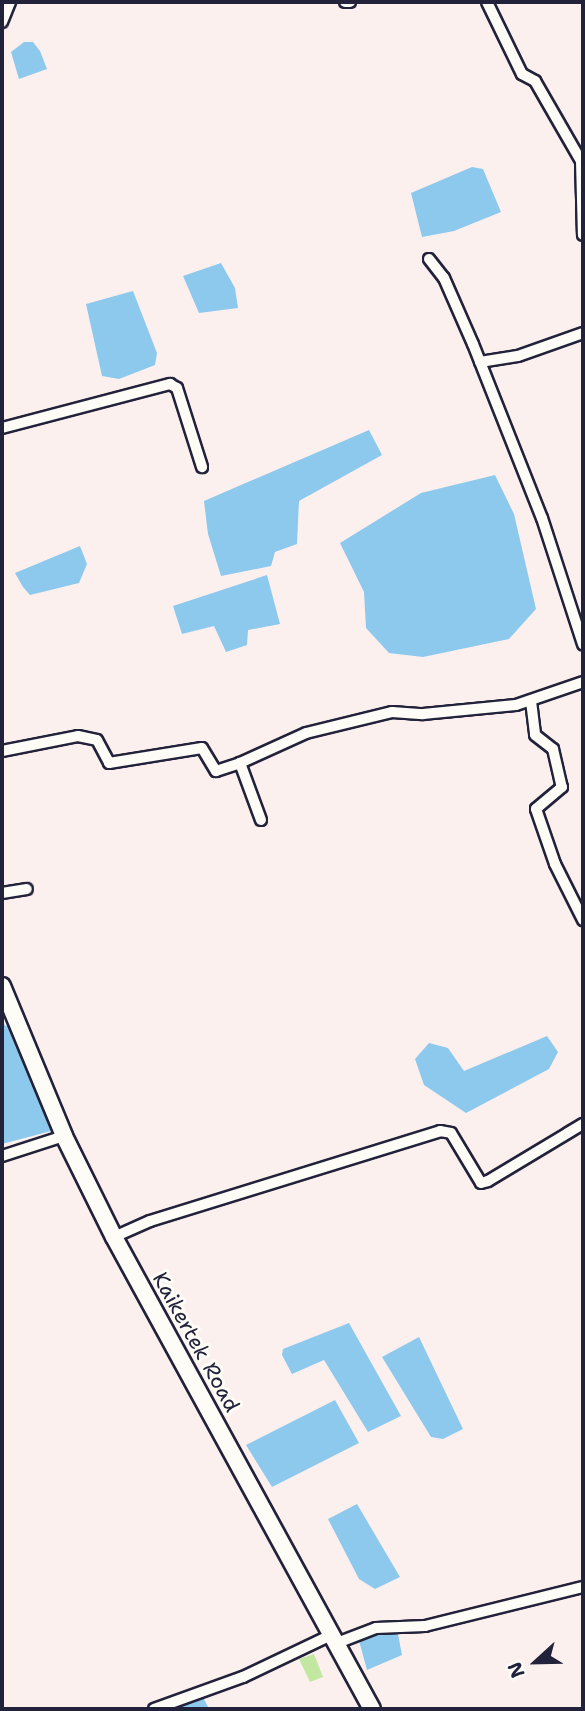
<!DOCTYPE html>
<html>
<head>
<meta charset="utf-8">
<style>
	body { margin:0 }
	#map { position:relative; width:585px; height:1711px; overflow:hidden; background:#fcf0ef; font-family:"Shantell Sans",sans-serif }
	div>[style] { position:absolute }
	.green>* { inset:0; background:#c1e7a1 }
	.water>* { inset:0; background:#8dc8ed }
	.roads { filter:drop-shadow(2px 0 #22223b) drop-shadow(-2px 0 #22223b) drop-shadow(0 2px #22223b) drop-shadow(0 -2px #22223b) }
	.minor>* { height:10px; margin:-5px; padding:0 5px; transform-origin:5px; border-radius:5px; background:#fdfcf7 }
	.secondary>* { height:16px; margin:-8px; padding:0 8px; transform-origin:8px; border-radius:8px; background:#fdfcf7 }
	span { translate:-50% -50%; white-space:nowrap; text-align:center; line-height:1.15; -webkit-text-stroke:6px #fdfcf7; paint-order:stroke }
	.street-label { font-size:21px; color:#22223b }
	.frame { position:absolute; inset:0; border:4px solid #22223b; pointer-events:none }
	.north { position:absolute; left:501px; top:1627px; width:70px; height:70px; -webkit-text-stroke:5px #fdfcf7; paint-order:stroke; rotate:248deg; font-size:19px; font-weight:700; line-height:28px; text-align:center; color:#22223b }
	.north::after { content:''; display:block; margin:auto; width:24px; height:32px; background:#22223b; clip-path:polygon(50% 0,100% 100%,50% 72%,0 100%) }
</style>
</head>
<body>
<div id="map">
	<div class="green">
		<div style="clip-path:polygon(314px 1654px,323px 1677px,310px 1682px,299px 1659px)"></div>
	</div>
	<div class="water">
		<div style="clip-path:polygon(24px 42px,33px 42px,40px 51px,47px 69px,19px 79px,11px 52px)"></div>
		<div style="clip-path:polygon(472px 167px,483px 169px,501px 212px,454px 231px,422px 237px,411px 193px)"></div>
		<div style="clip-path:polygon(221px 263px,235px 288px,238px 308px,199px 313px,183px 276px)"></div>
		<div style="clip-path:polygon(133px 291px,157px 353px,155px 365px,119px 379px,102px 376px,86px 304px)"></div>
		<div style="clip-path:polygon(369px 430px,382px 455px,299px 501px,297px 544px,275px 552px,271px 566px,221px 576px,208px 534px,204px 501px)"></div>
		<div style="clip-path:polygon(495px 475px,514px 514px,536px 609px,509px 639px,423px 657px,389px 653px,366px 628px,364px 592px,340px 543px,421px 493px)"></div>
		<div style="clip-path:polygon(80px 546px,87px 564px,79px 583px,30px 595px,23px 587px,15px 573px)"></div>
		<div style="clip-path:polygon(267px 575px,280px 624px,248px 630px,247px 645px,226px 652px,214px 626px,182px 634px,173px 606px)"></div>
		<div style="clip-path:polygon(2px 1017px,5px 1026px,13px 1023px,55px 1130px,2px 1144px)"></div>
		<div style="clip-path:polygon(547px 1036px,558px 1052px,549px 1069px,466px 1113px,424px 1085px,415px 1059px,429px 1043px,448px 1048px,464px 1071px)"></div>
		<div style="clip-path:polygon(349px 1323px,401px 1416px,368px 1432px,324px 1360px,292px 1374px,282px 1355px,283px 1349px)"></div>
		<div style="clip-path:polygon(419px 1337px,463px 1429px,443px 1439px,431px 1437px,382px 1357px)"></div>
		<div style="clip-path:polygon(335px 1400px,359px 1443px,272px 1487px,246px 1445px)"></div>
		<div style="clip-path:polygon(357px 1504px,400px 1577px,375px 1589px,359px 1579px,328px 1519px)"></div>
		<div style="clip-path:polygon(397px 1629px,402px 1655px,367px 1670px,358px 1637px)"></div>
		<div style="clip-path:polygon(203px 1697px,209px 1709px,160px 1709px,197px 1698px)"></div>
	</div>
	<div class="roads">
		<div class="minor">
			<div style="left:345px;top:2px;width:5px"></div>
			<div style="left:487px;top:2px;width:80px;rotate:64.1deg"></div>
			<div style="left:522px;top:74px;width:15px;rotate:28deg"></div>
			<div style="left:535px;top:81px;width:92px;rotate:60.1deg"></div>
			<div style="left:581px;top:161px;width:74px;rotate:88.5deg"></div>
			<div style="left:2px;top:22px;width:22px;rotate:-68deg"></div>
			<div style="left:429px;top:259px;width:24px;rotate:52deg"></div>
			<div style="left:444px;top:278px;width:72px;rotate:66.3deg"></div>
			<div style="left:473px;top:344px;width:187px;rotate:68.4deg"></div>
			<div style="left:542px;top:518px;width:133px;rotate:72deg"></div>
			<div style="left:480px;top:362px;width:38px;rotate:-9deg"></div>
			<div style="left:518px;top:356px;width:69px;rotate:-19.5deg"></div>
			<div style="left:2px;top:428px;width:174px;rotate:-14.7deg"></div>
			<div style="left:170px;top:384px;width:8px;rotate:30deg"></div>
			<div style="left:177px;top:388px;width:83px;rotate:72.4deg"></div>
			<div style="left:531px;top:701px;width:34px;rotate:83deg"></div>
			<div style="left:535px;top:735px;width:23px;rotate:38deg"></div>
			<div style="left:553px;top:749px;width:39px;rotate:77deg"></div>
			<div style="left:562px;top:787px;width:34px;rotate:140deg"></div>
			<div style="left:536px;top:809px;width:58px;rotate:70.9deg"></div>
			<div style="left:555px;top:864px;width:63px;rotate:63.4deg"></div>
			<div style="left:2px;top:751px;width:77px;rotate:-11.2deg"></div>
			<div style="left:78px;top:736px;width:19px;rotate:12deg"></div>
			<div style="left:97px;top:740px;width:26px;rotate:62deg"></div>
			<div style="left:109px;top:763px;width:94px;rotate:-9.2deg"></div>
			<div style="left:202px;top:748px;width:27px;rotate:59deg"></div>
			<div style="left:216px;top:771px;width:25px;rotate:-18deg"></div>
			<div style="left:261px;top:820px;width:61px;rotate:-110.2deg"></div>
			<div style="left:240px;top:763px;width:72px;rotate:-24.4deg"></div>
			<div style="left:306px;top:733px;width:89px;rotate:-13.7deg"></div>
			<div style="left:392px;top:712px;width:31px;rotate:4deg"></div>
			<div style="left:423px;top:714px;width:93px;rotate:-5.5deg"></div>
			<div style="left:516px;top:705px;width:71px;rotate:-18.9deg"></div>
			<div style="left:2px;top:893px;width:25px;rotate:-9deg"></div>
			<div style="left:2px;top:1156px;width:65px;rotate:-17.9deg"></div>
			<div style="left:114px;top:1237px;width:39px;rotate:-24deg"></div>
			<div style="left:150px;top:1221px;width:304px;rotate:-17.2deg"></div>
			<div style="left:440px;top:1131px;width:11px;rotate:10deg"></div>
			<div style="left:451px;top:1133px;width:58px;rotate:59deg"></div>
			<div style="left:481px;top:1183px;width:7px;rotate:-16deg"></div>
			<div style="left:488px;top:1181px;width:111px;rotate:-31deg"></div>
			<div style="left:337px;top:1643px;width:42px;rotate:-21deg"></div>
			<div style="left:376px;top:1628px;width:49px;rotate:-2.3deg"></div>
			<div style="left:425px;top:1626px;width:163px;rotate:-13.9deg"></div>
			<div style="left:154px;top:1709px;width:95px;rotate:-19.8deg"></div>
			<div style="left:243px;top:1677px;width:100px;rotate:-25.5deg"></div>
		</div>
		<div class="secondary">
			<div style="left:2px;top:986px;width:162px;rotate:67.5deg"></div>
			<div style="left:64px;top:1136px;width:113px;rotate:63.7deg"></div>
			<div style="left:114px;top:1237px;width:538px;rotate:61.34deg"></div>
		</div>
	</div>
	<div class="street-label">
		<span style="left:196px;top:1342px;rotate:61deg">Kaikertek Road</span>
	</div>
	<div class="frame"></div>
	<div class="north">N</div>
</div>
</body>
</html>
